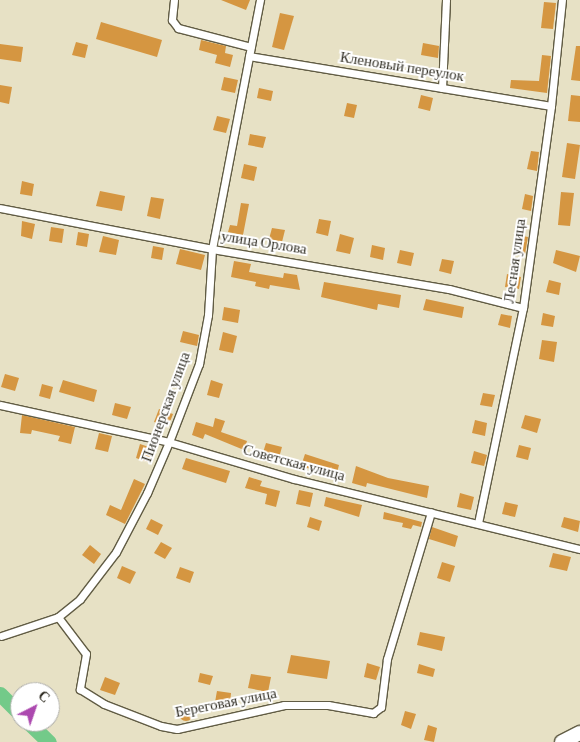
<!DOCTYPE html>
<html>
<head>
<meta charset="utf-8">
<style>
	body { margin:0 }
	#map { position:relative; width:580px; height:742px; overflow:hidden; background:#e7e1c5; font-family:"Crimson Pro",serif }
	div>[style] { position:absolute }
	.river>* { height:15px; margin:-7.5px; padding:0 7.5px; transform-origin:7.5px; border-radius:7.5px; background:#73ca89 }
	.building>* { inset:0; background:#d59641 }
	.round { border-radius:50% }
	.roads { filter:drop-shadow(1px 0 #615c44) drop-shadow(-1px 0 #615c44) drop-shadow(0 1px #615c44) drop-shadow(0 -1px #615c44) }
	.street>* { height:7px; margin:-3.5px; padding:0 3.5px; transform-origin:3.5px; border-radius:3.5px; background:#fff }
	.highway>* { height:14px; margin:-7px; padding:0 7px; transform-origin:7px; border-radius:7px; background:#fff }
	span { translate:-50% -50%; white-space:nowrap; text-align:center; line-height:1.15; -webkit-text-stroke:4px #fff; paint-order:stroke }
	.street-label { font-size:15px; color:#343127 }
	.north { position:absolute; left:10px; top:682px; width:50px; height:50px; box-sizing:border-box; background:#fff; border:1px solid #aeada9; border-radius:50%; rotate:41deg; font-size:14px; font-weight:700; line-height:20px; text-align:center; color:#343127 }
	.north::after { content:''; display:block; margin:auto; width:18px; height:22px; background:#ac49af; clip-path:polygon(50% 0,100% 100%,50% 72%,0 100%) }
</style>
</head>
<body>
<div id="map">
	<div class="river">
		<div style="left:0;top:694px;width:28px;rotate:45deg"></div>
		<div style="left:28px;top:722px;width:29px;rotate:44deg"></div>
	</div>
	<div class="building">
		<div style="clip-path:polygon(221px 0,250px 0,246px 10px)"></div>
		<div style="clip-path:polygon(544px 2px,556px 3px,553px 29px,541px 28px)"></div>
		<div style="clip-path:polygon(280px 13px,294px 16px,284px 50px,272px 47px)"></div>
		<div style="clip-path:polygon(101px 22px,162px 40px,157px 57px,96px 39px)"></div>
		<div style="clip-path:polygon(201px 40px,226px 46px,225px 53px,233px 55px,230px 67px,215px 63px,217px 55px,199px 50px)"></div>
		<div style="clip-path:polygon(76px 42px,88px 45px,85px 58px,72px 55px)"></div>
		<div style="clip-path:polygon(423px 43px,439px 46px,438px 58px,421px 55px)"></div>
		<div style="clip-path:polygon(0 44px,23px 47px,21px 62px,0 59px)"></div>
		<div style="clip-path:polygon(576px 46px,580px 46px,580px 81px,571px 80px)"></div>
		<div style="clip-path:polygon(542px 55px,551px 56px,547px 93px,510px 88px,511px 80px,539px 81px)"></div>
		<div style="clip-path:polygon(224px 77px,238px 80px,235px 93px,221px 90px)"></div>
		<div style="clip-path:polygon(0 85px,12px 87px,9px 104px,0 102px)"></div>
		<div style="clip-path:polygon(259px 88px,273px 91px,271px 101px,257px 98px)"></div>
		<div style="clip-path:polygon(421px 95px,433px 98px,430px 111px,418px 108px)"></div>
		<div style="clip-path:polygon(571px 95px,580px 96px,580px 122px,568px 121px)"></div>
		<div style="clip-path:polygon(347px 103px,357px 105px,354px 118px,344px 116px)"></div>
		<div style="clip-path:polygon(217px 116px,230px 119px,226px 133px,213px 130px)"></div>
		<div style="clip-path:polygon(250px 134px,266px 137px,263px 148px,248px 145px)"></div>
		<div style="clip-path:polygon(567px 143px,580px 145px,575px 179px,562px 177px)"></div>
		<div style="clip-path:polygon(531px 151px,539px 152px,537px 171px,527px 169px)"></div>
		<div style="clip-path:polygon(244px 164px,257px 167px,254px 181px,241px 178px)"></div>
		<div style="clip-path:polygon(22px 181px,34px 184px,32px 196px,20px 194px)"></div>
		<div style="clip-path:polygon(100px 191px,125px 196px,122px 211px,96px 206px)"></div>
		<div style="clip-path:polygon(561px 192px,574px 193px,570px 226px,558px 225px)"></div>
		<div style="clip-path:polygon(525px 194px,533px 196px,531px 211px,522px 209px)"></div>
		<div style="clip-path:polygon(151px 197px,164px 199px,160px 219px,147px 216px)"></div>
		<div style="clip-path:polygon(241px 203px,249px 204px,243px 235px,228px 232px,230px 225px,237px 226px)"></div>
		<div style="clip-path:polygon(319px 219px,331px 221px,328px 236px,316px 233px)"></div>
		<div style="clip-path:polygon(22px 221px,35px 224px,32px 239px,21px 236px)"></div>
		<div style="clip-path:polygon(51px 227px,64px 229px,62px 243px,49px 241px)"></div>
		<div style="clip-path:polygon(272px 228px,285px 230px,282px 242px,269px 239px)"></div>
		<div style="clip-path:polygon(78px 232px,89px 234px,87px 247px,76px 245px)"></div>
		<div style="clip-path:polygon(340px 234px,354px 238px,350px 254px,336px 251px)"></div>
		<div style="clip-path:polygon(517px 235px,528px 237px,525px 254px,514px 252px)"></div>
		<div style="clip-path:polygon(103px 236px,119px 240px,116px 255px,99px 252px)"></div>
		<div style="clip-path:polygon(372px 245px,385px 248px,383px 260px,370px 257px)"></div>
		<div style="clip-path:polygon(153px 246px,164px 248px,162px 260px,151px 258px)"></div>
		<div style="clip-path:polygon(180px 249px,205px 255px,201px 270px,176px 264px)"></div>
		<div style="clip-path:polygon(400px 250px,414px 253px,411px 266px,397px 263px)"></div>
		<div style="clip-path:polygon(556px 250px,580px 256px,576px 272px,553px 263px)"></div>
		<div style="clip-path:polygon(442px 259px,454px 261px,451px 274px,439px 271px)"></div>
		<div style="clip-path:polygon(234px 261px,251px 264px,249px 272px,283px 278px,284px 273px,297px 275px,300px 290px,270px 285px,269px 289px,255px 286px,256px 282px,231px 277px)"></div>
		<div style="clip-path:polygon(507px 274px,521px 277px,519px 289px,505px 287px)"></div>
		<div style="clip-path:polygon(549px 280px,561px 283px,559px 295px,546px 292px)"></div>
		<div style="clip-path:polygon(324px 282px,401px 295px,399px 308px,378px 304px,377px 310px,321px 297px)"></div>
		<div style="clip-path:polygon(426px 299px,464px 307px,462px 318px,423px 310px)"></div>
		<div style="clip-path:polygon(224px 307px,240px 310px,238px 323px,222px 320px)"></div>
		<div style="clip-path:polygon(543px 313px,555px 316px,553px 327px,541px 325px)"></div>
		<div style="clip-path:polygon(501px 314px,512px 316px,510px 328px,498px 325px)"></div>
		<div style="clip-path:polygon(183px 331px,199px 335px,197px 346px,180px 342px)"></div>
		<div style="clip-path:polygon(223px 332px,237px 336px,233px 353px,219px 350px)"></div>
		<div style="clip-path:polygon(542px 340px,557px 342px,554px 362px,539px 359px)"></div>
		<div style="clip-path:polygon(5px 374px,19px 378px,15px 391px,1px 387px)"></div>
		<div style="clip-path:polygon(63px 380px,97px 390px,94px 402px,59px 392px)"></div>
		<div style="clip-path:polygon(211px 380px,223px 384px,219px 398px,207px 395px)"></div>
		<div style="clip-path:polygon(42px 384px,53px 387px,50px 399px,39px 396px)"></div>
		<div style="clip-path:polygon(483px 393px,495px 395px,492px 407px,480px 405px)"></div>
		<div style="clip-path:polygon(115px 403px,131px 407px,127px 419px,112px 415px)"></div>
		<div style="clip-path:polygon(159px 409px,173px 414px,168px 427px,154px 422px)"></div>
		<div style="clip-path:polygon(22px 415px,75px 427px,71px 444px,58px 441px,60px 436px,32px 430px,31px 434px,20px 433px)"></div>
		<div style="clip-path:polygon(525px 415px,541px 419px,537px 433px,521px 428px)"></div>
		<div style="clip-path:polygon(215px 418px,225px 421px,221px 432px,247px 441px,244px 450px,205px 434px,203px 439px,192px 435px,196px 422px,213px 427px)"></div>
		<div style="clip-path:polygon(475px 420px,487px 423px,485px 436px,472px 433px)"></div>
		<div style="clip-path:polygon(99px 433px,112px 436px,108px 452px,95px 449px)"></div>
		<div style="clip-path:polygon(266px 443px,282px 447px,278px 461px,262px 456px)"></div>
		<div style="clip-path:polygon(140px 444px,152px 448px,148px 462px,136px 458px)"></div>
		<div style="clip-path:polygon(519px 445px,531px 448px,528px 460px,516px 457px)"></div>
		<div style="clip-path:polygon(474px 451px,487px 455px,484px 466px,471px 463px)"></div>
		<div style="clip-path:polygon(305px 454px,339px 465px,336px 477px,301px 466px)"></div>
		<div style="clip-path:polygon(186px 458px,230px 471px,226px 483px,182px 469px)"></div>
		<div style="clip-path:polygon(356px 466px,388px 478px,429px 486px,427px 498px,367px 483px,366px 487px,352px 483px)"></div>
		<div style="clip-path:polygon(249px 477px,262px 481px,260px 486px,280px 491px,276px 507px,265px 504px,267px 494px,245px 488px)"></div>
		<div style="clip-path:polygon(134px 479px,145px 484px,125px 524px,106px 515px,110px 505px,121px 510px)"></div>
		<div style="clip-path:polygon(299px 490px,313px 493px,310px 507px,296px 504px)"></div>
		<div style="clip-path:polygon(460px 493px,474px 497px,471px 510px,457px 507px)"></div>
		<div style="clip-path:polygon(326px 497px,362px 505px,359px 517px,324px 506px)"></div>
		<div style="clip-path:polygon(505px 502px,518px 505px,515px 517px,502px 514px)"></div>
		<div style="clip-path:polygon(384px 512px,422px 522px,421px 527px,413px 525px,411px 529px,402px 527px,403px 523px,383px 519px)"></div>
		<div style="clip-path:polygon(310px 517px,322px 521px,319px 531px,307px 527px)"></div>
		<div style="clip-path:polygon(564px 517px,580px 521px,578px 532px,561px 527px)"></div>
		<div style="clip-path:polygon(151px 519px,163px 525px,158px 535px,146px 529px)"></div>
		<div style="clip-path:polygon(432px 527px,458px 536px,455px 547px,429px 539px)"></div>
		<div style="clip-path:polygon(161px 542px,172px 548px,165px 559px,154px 553px)"></div>
		<div style="clip-path:polygon(90px 545px,101px 554px,94px 564px,82px 555px)"></div>
		<div style="clip-path:polygon(553px 553px,571px 557px,567px 571px,549px 567px)"></div>
		<div style="clip-path:polygon(442px 562px,455px 566px,450px 582px,437px 578px)"></div>
		<div style="clip-path:polygon(122px 566px,136px 572px,130px 584px,117px 578px)"></div>
		<div style="clip-path:polygon(180px 567px,194px 572px,190px 583px,176px 578px)"></div>
		<div style="clip-path:polygon(420px 632px,445px 637px,442px 651px,417px 645px)"></div>
		<div style="clip-path:polygon(291px 655px,330px 661px,327px 679px,287px 673px)"></div>
		<div style="clip-path:polygon(367px 663px,380px 667px,376px 680px,364px 677px)"></div>
		<div style="clip-path:polygon(419px 664px,435px 669px,433px 677px,417px 673px)"></div>
		<div style="clip-path:polygon(200px 673px,213px 676px,210px 685px,198px 682px)"></div>
		<div style="clip-path:polygon(251px 674px,271px 677px,268px 692px,248px 688px)"></div>
		<div style="clip-path:polygon(105px 677px,120px 683px,115px 695px,100px 690px)"></div>
		<div style="clip-path:polygon(217px 691px,231px 693px,230px 704px,215px 702px)"></div>
		<div class="round" style="left:179px;top:707px;width:14px;height:14px"></div>
		<div style="clip-path:polygon(405px 711px,416px 714px,411px 729px,401px 725px)"></div>
		<div style="clip-path:polygon(428px 725px,437px 728px,434px 742px,424px 740px)"></div>
	</div>
	<div class="roads">
		<div class="street">
			<div style="left:174px;top:0;width:20px;rotate:96deg"></div>
			<div style="left:172px;top:20px;width:10px;rotate:53deg"></div>
			<div style="left:178px;top:28px;width:75px;rotate:14.6deg"></div>
			<div style="left:249px;top:56px;width:306px;rotate:9.4deg"></div>
			<div style="left:442px;top:88px;width:88px;rotate:-87.4deg"></div>
			<div style="left:0;top:208px;width:216px;rotate:10.9deg"></div>
			<div style="left:212px;top:249px;width:240px;rotate:9.6deg"></div>
			<div style="left:449px;top:289px;width:76px;rotate:14.4deg"></div>
			<div style="left:0;top:405px;width:173px;rotate:12.3deg"></div>
			<div style="left:169px;top:442px;width:130px;rotate:16.5deg"></div>
			<div style="left:294px;top:479px;width:294px;rotate:13.8deg"></div>
			<div style="left:478px;top:523px;width:220px;rotate:-78.2deg"></div>
			<div style="left:523px;top:308px;width:204px;rotate:-82.1deg"></div>
			<div style="left:551px;top:106px;width:107px;rotate:-84.1deg"></div>
			<div style="left:58px;top:617px;width:46px;rotate:52.9deg"></div>
			<div style="left:86px;top:654px;width:36px;rotate:100deg"></div>
			<div style="left:80px;top:689px;width:28px;rotate:32deg"></div>
			<div style="left:104px;top:704px;width:61px;rotate:21.1deg"></div>
			<div style="left:161px;top:726px;width:16px;rotate:11deg"></div>
			<div style="left:177px;top:729px;width:110px;rotate:-12.6deg"></div>
			<div style="left:284px;top:705px;width:44px"></div>
			<div style="left:328px;top:705px;width:46px;rotate:10.1deg"></div>
			<div style="left:373px;top:713px;width:10px;rotate:-37deg"></div>
			<div style="left:381px;top:707px;width:48px;rotate:-82.9deg"></div>
			<div style="left:387px;top:659px;width:153px;rotate:-73.3deg"></div>
			<div style="left:1px;top:636px;width:60px;rotate:-18.4deg"></div>
			<div style="left:58px;top:617px;width:28px;rotate:-39deg"></div>
			<div style="left:80px;top:599px;width:59px;rotate:-52.5deg"></div>
			<div style="left:116px;top:552px;width:67px;rotate:-62.3deg"></div>
			<div style="left:147px;top:493px;width:56px;rotate:-66.7deg"></div>
			<div style="left:169px;top:442px;width:84px;rotate:-69deg"></div>
			<div style="left:199px;top:364px;width:50px;rotate:-79.6deg"></div>
			<div style="left:208px;top:315px;width:66px;rotate:-86.5deg"></div>
			<div style="left:212px;top:249px;width:254px;rotate:-79.1deg"></div>
		</div>
		<div class="highway">
			<div style="left:562px;top:742px;width:20px;rotate:-27deg"></div>
		</div>
	</div>
	<div class="street-label">
		<span style="left:402px;top:67px;rotate:9deg">Кленовый переулок</span>
		<span style="left:264px;top:243px;rotate:9deg">улица Орлова</span>
		<span style="left:515px;top:261px;rotate:-82deg">Лесная улица</span>
		<span style="left:166px;top:407px;rotate:-70deg">Пионерская улица</span>
		<span style="left:294px;top:463px;rotate:15deg">Советская улица</span>
		<span style="left:226px;top:703px;rotate:-11deg">Береговая улица</span>
	</div>
	<div class="north">С</div>
</div>
</body>
</html>
